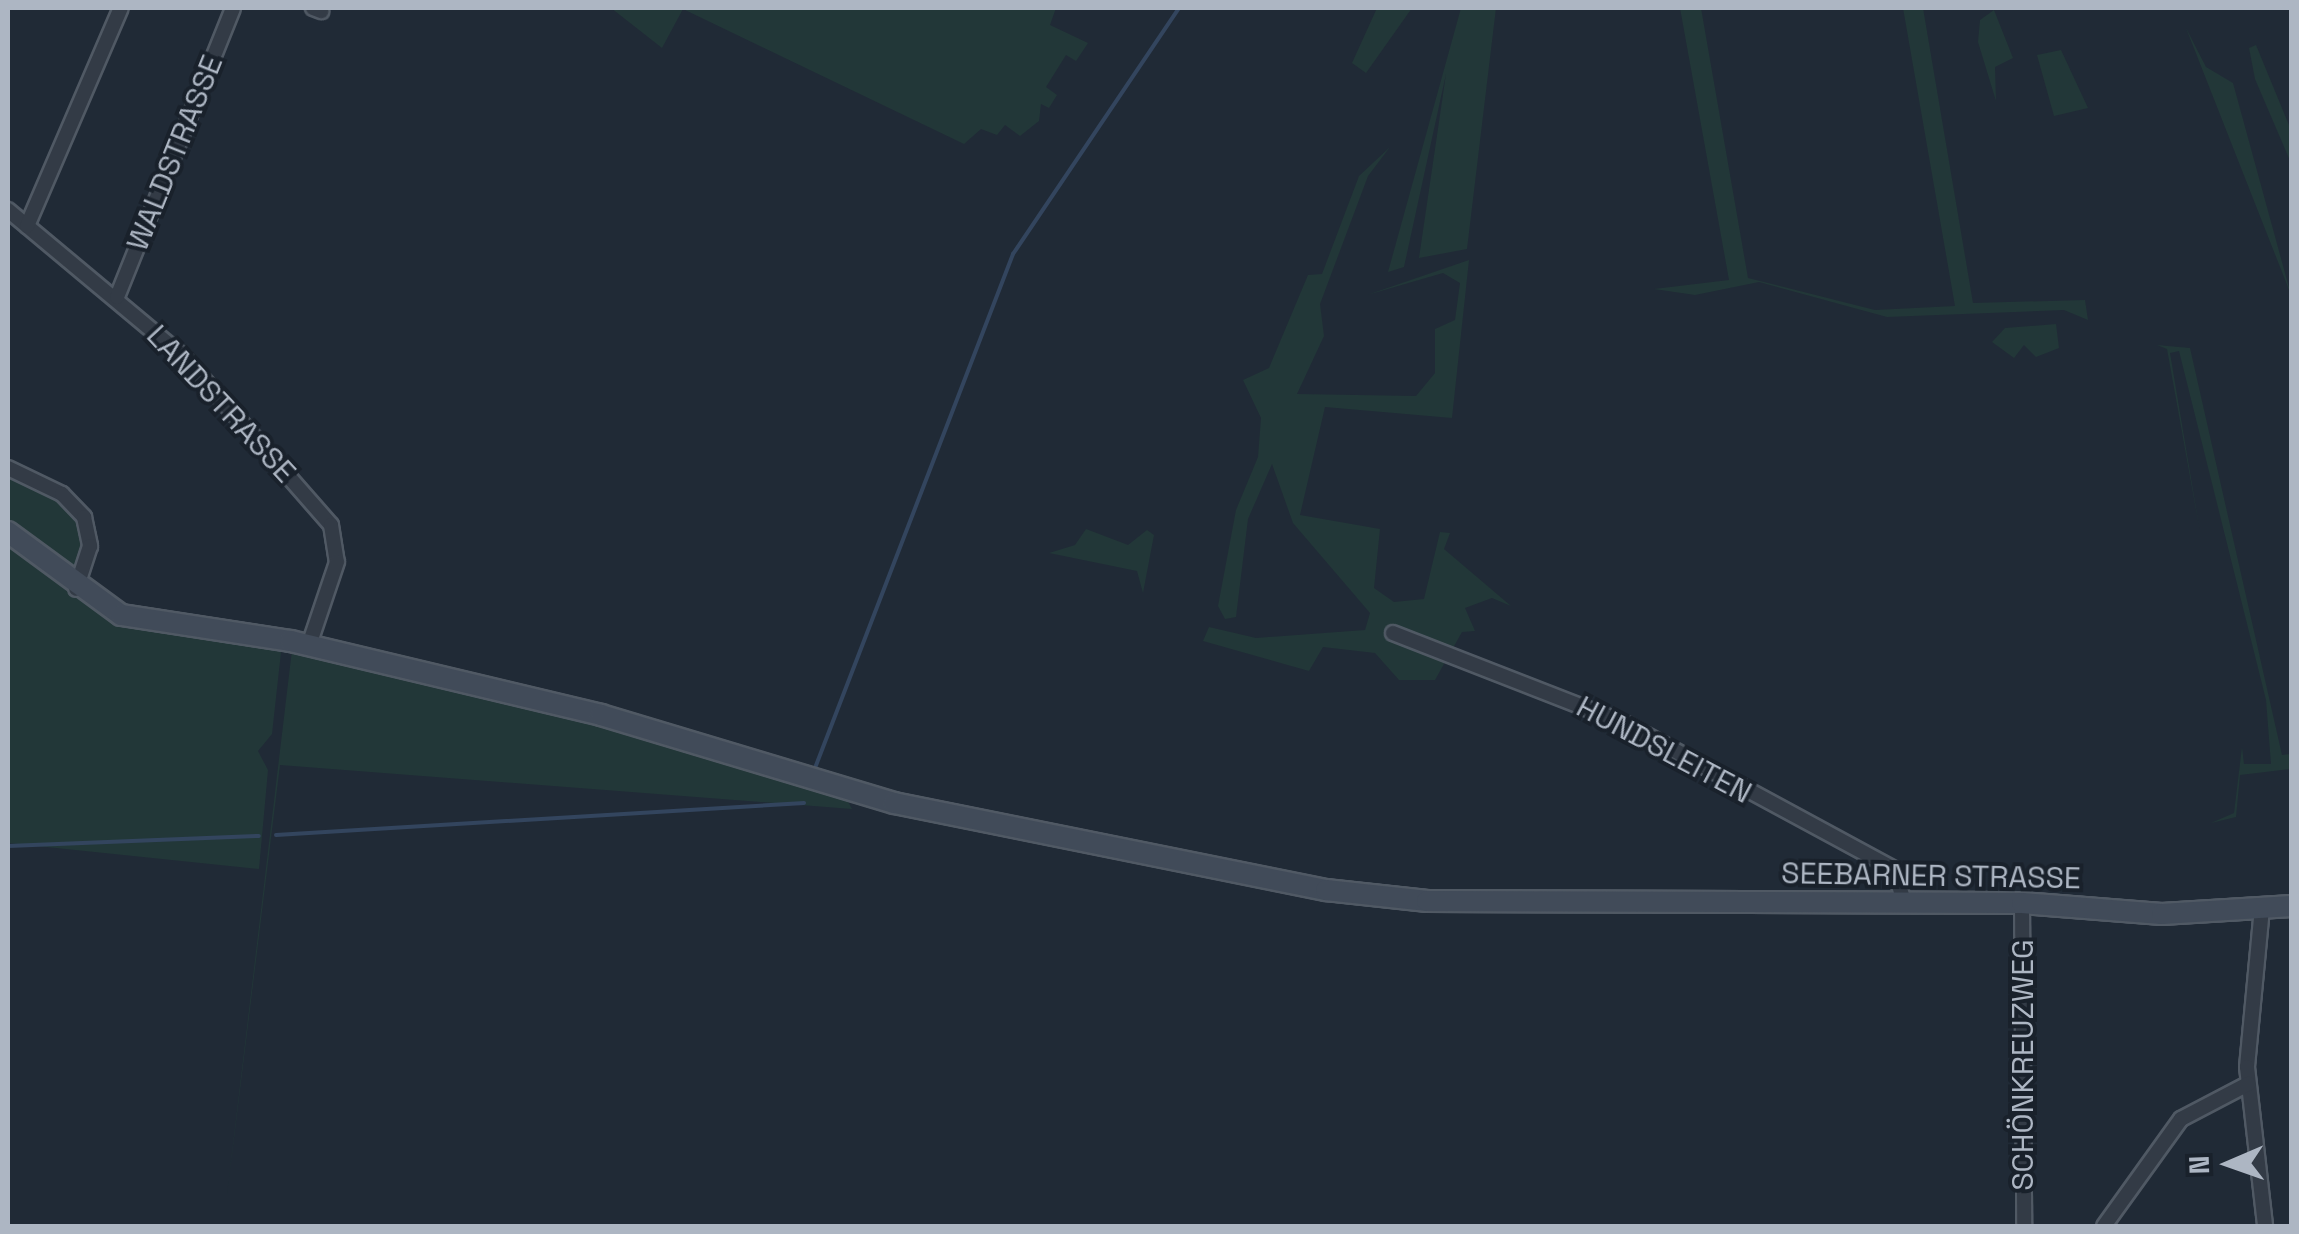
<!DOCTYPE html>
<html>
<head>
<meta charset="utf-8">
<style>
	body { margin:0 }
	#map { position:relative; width:2299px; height:1234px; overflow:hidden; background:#202a36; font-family:"Space Grotesk",sans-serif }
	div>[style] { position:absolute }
	.green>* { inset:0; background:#223738 }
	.stream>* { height:4px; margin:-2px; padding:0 2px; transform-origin:2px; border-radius:2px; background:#33455e }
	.roads { filter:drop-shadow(2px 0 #505964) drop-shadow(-2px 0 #505964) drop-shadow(0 2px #505964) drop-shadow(0 -2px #505964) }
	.minor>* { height:14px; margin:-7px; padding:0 7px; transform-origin:7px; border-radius:7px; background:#333b46 }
	.secondary>* { height:20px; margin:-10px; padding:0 10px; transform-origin:10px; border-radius:10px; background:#414b59 }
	span { translate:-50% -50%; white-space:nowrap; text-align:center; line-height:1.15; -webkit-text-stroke:8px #19212b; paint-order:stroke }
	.street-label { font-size:30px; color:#adb6c3 }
	.frame { position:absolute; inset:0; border:10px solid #adb6c3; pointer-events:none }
	.north { position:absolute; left:2179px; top:1114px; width:100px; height:100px; -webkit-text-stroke:8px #19212b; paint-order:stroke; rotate:268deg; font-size:28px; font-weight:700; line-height:40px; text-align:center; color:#adb6c3 }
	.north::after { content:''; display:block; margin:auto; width:35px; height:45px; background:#adb6c3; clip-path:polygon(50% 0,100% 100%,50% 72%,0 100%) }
</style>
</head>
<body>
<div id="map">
	<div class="green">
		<div style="clip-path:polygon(611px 8px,1056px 8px,1050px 25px,1088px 43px,1076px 61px,1066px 55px,1046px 87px,1057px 95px,1049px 108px,1041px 104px,1039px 121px,1020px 136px,1005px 125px,997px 135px,981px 129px,964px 144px,683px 9px,662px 48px)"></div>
		<div style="clip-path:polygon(1377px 8px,1412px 8px,1366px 73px,1352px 63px)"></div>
		<div style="clip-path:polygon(1461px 8px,1496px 8px,1467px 249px,1419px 258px,1446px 74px,1404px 267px,1388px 272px)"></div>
		<div style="clip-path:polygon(1680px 8px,1701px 8px,1748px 278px,1875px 310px,1955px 306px,1903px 8px,1923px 8px,1973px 303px,2085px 300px,2088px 320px,2064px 310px,1887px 317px,1759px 282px,1695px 295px,1654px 289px,1729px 280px)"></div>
		<div style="clip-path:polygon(1994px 10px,2013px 58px,1995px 67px,1996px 101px,1978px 42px,1980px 20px)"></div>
		<div style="clip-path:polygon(2186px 28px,2206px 67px,2233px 83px,2291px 295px)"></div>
		<div style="clip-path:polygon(2256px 45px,2291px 130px,2291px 163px,2255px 79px,2249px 48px)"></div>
		<div style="clip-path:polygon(2061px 50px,2088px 108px,2054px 116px,2037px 55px)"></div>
		<div style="clip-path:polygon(1390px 147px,1368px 176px,1320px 304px,1324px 336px,1297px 394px,1416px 396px,1435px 373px,1435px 329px,1455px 320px,1460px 283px,1443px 273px,1367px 295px,1469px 260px,1452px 418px,1325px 407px,1300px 515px,1380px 529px,1374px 588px,1394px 602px,1424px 599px,1440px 532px,1450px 533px,1444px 549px,1511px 606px,1492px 598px,1465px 608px,1475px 631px,1462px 632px,1435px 680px,1399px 680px,1375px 653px,1323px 647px,1309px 671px,1203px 641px,1209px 627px,1256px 638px,1365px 630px,1370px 613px,1293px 523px,1272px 464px,1248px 519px,1236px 617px,1225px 619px,1218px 606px,1236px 510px,1258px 457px,1261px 418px,1243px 380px,1269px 368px,1308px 275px,1322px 274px,1359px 176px)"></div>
		<div style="clip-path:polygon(2056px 324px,2059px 348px,2036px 357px,2024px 345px,2014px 358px,1992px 342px,2005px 328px)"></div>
		<div style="clip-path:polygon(2157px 345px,2190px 348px,2282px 755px,2291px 754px,2291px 769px,2240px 775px,2236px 817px,2211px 823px,2234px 813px,2242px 747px,2244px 764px,2271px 764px,2266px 700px,2179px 351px,2170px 353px,2200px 532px,2167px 349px)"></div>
		<div style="clip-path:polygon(8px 473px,76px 512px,85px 543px,70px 575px,8px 522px)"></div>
		<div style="clip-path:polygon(1086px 529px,1128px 545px,1147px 530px,1154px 535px,1143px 593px,1137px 571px,1049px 553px,1075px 545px)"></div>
		<div style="clip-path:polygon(8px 543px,121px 622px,282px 643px,272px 734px,258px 751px,268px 770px,259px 869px,8px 843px)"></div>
		<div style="clip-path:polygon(292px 650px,619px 726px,845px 796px,852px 809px,280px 765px,226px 1203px)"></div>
	</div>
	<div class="stream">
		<div style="left:815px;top:768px;width:551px;rotate:-68.93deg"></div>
		<div style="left:1013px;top:254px;width:297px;rotate:-56deg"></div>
		<div style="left:276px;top:835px;width:529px;rotate:-3.47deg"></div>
		<div style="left:8px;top:846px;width:251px;rotate:-2.3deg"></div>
	</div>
	<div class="roads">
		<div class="minor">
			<div style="left:313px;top:8px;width:9px;rotate:21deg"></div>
			<div style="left:8px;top:210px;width:229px;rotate:39.9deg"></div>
			<div style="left:184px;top:357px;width:223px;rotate:48.8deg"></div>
			<div style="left:331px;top:525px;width:37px;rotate:81deg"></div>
			<div style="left:337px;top:562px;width:88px;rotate:108.6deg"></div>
			<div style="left:27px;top:226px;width:237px;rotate:-66.7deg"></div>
			<div style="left:117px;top:297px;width:311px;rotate:-68.1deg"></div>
			<div style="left:8px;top:468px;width:60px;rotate:25.7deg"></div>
			<div style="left:62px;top:494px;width:32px;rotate:46deg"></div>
			<div style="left:84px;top:517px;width:30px;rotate:78deg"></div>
			<div style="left:90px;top:546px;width:45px;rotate:108deg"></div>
			<div style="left:1393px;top:633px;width:250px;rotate:21.3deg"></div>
			<div style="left:1626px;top:724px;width:305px;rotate:28.4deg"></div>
			<div style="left:1894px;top:869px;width:34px;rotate:73deg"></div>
			<div style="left:2022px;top:903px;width:323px;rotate:89.6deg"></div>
			<div style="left:2262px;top:908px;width:160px;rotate:95.4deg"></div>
			<div style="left:2247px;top:1067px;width:160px;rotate:83.5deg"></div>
			<div style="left:2104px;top:1226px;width:132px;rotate:-54.3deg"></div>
			<div style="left:2181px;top:1119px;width:76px;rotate:-27.6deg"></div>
		</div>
		<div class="secondary">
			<div style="left:8px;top:532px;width:140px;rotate:36.3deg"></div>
			<div style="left:121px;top:615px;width:172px;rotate:8.7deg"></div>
			<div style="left:291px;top:641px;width:319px;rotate:13.4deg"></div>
			<div style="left:601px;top:715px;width:306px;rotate:16.7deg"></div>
			<div style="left:894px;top:803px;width:441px;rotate:11.4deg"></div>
			<div style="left:1326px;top:890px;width:102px;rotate:6.2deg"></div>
			<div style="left:1427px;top:901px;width:595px;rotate:0.19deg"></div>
			<div style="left:2022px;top:903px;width:140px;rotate:4.5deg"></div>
			<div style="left:2162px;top:914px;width:130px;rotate:-3.5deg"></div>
		</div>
	</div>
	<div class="street-label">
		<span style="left:175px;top:153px;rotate:-68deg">WALDSTRASSE</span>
		<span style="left:221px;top:404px;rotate:47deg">LANDSTRASSE</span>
		<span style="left:1664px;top:750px;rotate:28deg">HUNDSLEITEN</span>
		<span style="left:1931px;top:876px;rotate:1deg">SEEBARNER STRASSE</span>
		<span style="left:2023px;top:1065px;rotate:-90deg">SCHÖNKREUZWEG</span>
	</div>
	<div class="frame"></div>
	<div class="north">N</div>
</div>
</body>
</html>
